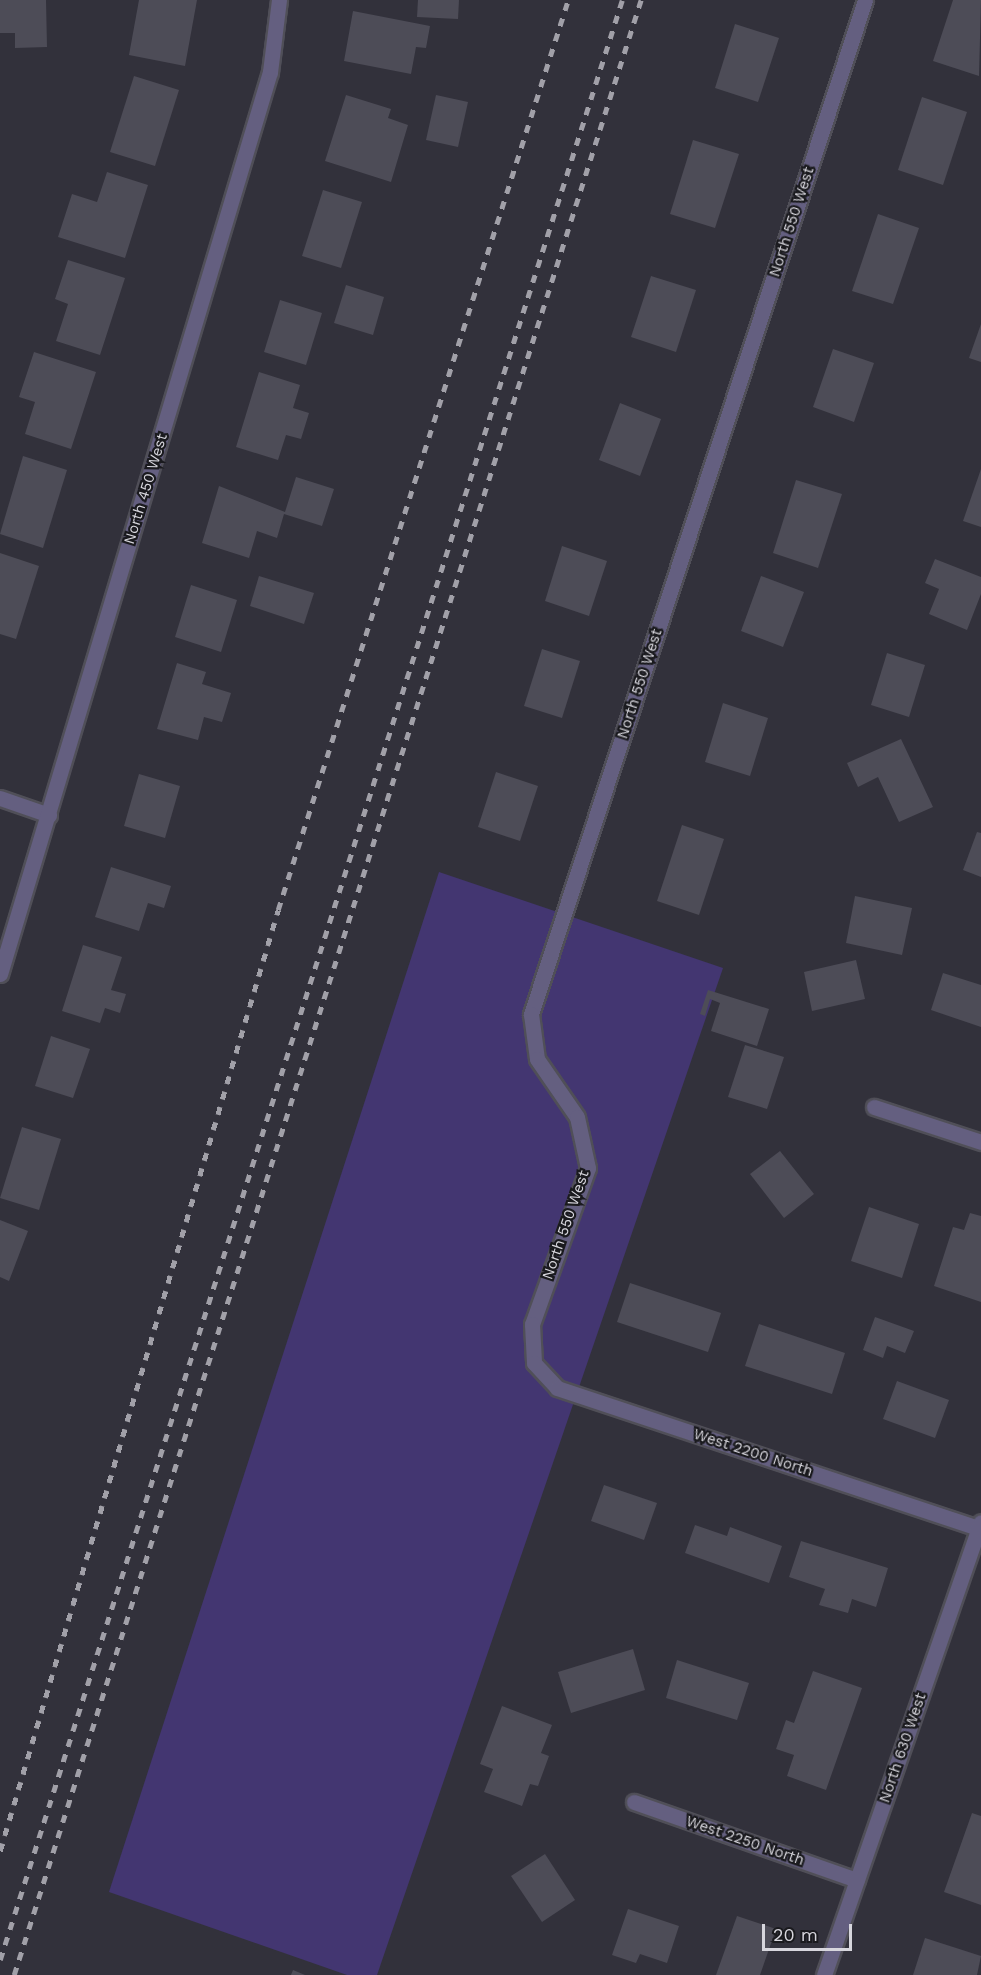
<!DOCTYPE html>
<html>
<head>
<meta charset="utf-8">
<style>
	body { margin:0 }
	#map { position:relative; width:981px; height:1975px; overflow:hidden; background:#32313b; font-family:"Work Sans",sans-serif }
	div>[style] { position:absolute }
	.green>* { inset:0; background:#433671 }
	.building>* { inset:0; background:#4d4c57 }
	.roads { filter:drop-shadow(2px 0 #504f58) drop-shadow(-2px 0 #504f58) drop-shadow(0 2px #504f58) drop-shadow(0 -2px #504f58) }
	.minor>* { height:15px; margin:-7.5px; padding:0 7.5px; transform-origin:7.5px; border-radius:7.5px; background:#645f80 }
	.rail>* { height:4.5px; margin-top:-2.25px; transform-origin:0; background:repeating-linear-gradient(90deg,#a1a0a8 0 8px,transparent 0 16px) }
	span { translate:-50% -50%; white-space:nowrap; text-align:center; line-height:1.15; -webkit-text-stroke:4.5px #1a1a1e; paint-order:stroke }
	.street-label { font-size:15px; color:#d7d6dd }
	.scale { position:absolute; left:762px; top:1924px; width:90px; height:27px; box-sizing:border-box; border:3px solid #d7d6dd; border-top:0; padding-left:8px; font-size:18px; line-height:21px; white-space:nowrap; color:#d7d6dd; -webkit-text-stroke:4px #1a1a1e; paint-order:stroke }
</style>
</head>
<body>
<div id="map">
	<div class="green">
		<div style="clip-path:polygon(439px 872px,723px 968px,377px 1975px,347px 1975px,109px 1892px)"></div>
	</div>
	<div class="building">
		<div style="clip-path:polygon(0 0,46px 0,47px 47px,15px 48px,15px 33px,0 33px)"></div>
		<div style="clip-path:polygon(139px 0,197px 0,185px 66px,129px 55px)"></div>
		<div style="clip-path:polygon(418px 0,459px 0,458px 19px,417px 17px)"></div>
		<div style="clip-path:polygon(953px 0,981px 0,979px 76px,933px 61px)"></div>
		<div style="clip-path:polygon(353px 11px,430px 26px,426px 48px,416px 47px,411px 74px,344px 61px)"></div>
		<div style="clip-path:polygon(735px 24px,779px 38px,758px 102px,715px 88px)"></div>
		<div style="clip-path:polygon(134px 76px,179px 90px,155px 166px,110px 152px)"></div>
		<div style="clip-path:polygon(346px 95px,391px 109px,388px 118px,408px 125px,391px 182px,325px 161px)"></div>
		<div style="clip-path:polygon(436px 95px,468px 102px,458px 147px,426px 140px)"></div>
		<div style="clip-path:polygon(922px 97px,967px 112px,943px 185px,898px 170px)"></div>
		<div style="clip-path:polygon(693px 140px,739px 154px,715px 228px,670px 214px)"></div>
		<div style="clip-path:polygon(107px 172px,148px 185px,125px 258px,58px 237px,72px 194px,97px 202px)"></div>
		<div style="clip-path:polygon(323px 190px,362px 202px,341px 268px,302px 256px)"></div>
		<div style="clip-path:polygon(878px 214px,919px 228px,893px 304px,852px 291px)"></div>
		<div style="clip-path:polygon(68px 260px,125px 278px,100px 355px,56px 341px,68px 304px,55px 299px)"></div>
		<div style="clip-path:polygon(651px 276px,696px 290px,676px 352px,631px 337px)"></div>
		<div style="clip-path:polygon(346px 285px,384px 297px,373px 335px,334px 323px)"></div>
		<div style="clip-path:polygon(280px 300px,322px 313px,306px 365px,264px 352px)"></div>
		<div style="clip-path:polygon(981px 324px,981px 362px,969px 358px)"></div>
		<div style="clip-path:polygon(833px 349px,874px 363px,854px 422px,813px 407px)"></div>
		<div style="clip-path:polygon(34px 352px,96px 372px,71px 449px,25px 434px,35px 402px,19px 397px)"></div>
		<div style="clip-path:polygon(259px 372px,300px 385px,293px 408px,309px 413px,301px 439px,286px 435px,278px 460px,236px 447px)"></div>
		<div style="clip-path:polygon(620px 403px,661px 419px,640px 476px,599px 460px)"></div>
		<div style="clip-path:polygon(23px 456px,67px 470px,43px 548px,0 534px)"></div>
		<div style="clip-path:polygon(981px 469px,981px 527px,963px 521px)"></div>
		<div style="clip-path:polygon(296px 477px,334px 489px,322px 526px,284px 514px,277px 538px,257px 531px,249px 558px,202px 543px,219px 486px,285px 512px)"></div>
		<div style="clip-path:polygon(796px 480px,842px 494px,818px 568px,773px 553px)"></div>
		<div style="clip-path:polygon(562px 546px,607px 561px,589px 616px,545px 601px)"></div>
		<div style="clip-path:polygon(0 553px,39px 566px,16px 639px,0 634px)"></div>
		<div style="clip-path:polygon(935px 559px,981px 577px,981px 594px,967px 630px,929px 614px,939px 589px,925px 583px)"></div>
		<div style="clip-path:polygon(259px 576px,314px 593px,304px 624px,250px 606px)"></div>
		<div style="clip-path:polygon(761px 576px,804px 592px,783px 647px,741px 631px)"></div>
		<div style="clip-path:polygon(191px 585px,237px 600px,221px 652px,175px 637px)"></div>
		<div style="clip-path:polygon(542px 649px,580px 661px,562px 718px,524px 706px)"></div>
		<div style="clip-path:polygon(887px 653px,925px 665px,909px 717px,871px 705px)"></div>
		<div style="clip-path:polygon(177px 663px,206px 672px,202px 684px,231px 693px,222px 722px,204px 717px,198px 740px,157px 729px)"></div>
		<div style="clip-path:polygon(723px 703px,768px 718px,750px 776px,705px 762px)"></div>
		<div style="clip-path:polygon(901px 739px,933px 807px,899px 822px,878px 777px,858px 787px,847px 763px)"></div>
		<div style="clip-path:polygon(496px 772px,538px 786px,520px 841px,478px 827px)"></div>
		<div style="clip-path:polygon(139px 774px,180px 786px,165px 838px,124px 826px)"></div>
		<div style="clip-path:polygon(682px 825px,724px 839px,699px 915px,657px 901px)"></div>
		<div style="clip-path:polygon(977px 832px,981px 833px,981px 877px,963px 870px)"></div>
		<div style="clip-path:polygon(111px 867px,171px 886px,164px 908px,148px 903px,139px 931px,95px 917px)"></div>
		<div style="clip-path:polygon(855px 896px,912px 908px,902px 955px,846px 943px)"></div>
		<div style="clip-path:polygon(83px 945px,122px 957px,111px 990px,126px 994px,120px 1013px,105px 1008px,100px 1023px,62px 1011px)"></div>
		<div style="clip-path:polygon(856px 960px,865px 999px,812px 1011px,804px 972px)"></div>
		<div style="clip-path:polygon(943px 973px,981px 985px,981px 1027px,931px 1010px)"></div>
		<div style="clip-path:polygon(708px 990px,769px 1009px,757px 1046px,711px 1031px,720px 1003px,710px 999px,705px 1016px,700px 1014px)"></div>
		<div style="clip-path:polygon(51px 1036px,90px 1049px,73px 1098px,35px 1086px)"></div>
		<div style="clip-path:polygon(745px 1045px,784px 1057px,767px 1109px,728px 1097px)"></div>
		<div style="clip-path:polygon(22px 1127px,61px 1139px,39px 1210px,0 1198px)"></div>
		<div style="clip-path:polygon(780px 1151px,814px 1194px,784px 1218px,750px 1174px)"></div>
		<div style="clip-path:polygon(869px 1207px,919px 1224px,902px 1278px,851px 1261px)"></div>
		<div style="clip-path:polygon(970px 1213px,981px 1216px,981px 1302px,934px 1286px,953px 1227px,964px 1230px)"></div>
		<div style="clip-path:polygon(0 1220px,28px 1231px,9px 1281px,0 1277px)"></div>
		<div style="clip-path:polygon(630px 1283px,721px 1313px,708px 1352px,617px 1322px)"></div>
		<div style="clip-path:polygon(875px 1317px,914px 1331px,905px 1353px,887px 1346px,883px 1358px,863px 1350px)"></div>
		<div style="clip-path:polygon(759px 1324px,845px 1353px,832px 1394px,745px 1366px)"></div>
		<div style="clip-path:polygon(897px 1381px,949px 1400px,935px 1438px,883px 1419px)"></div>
		<div style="clip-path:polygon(604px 1485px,657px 1503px,644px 1540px,591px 1521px)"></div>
		<div style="clip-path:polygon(695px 1525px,727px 1536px,730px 1527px,782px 1546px,769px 1583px,685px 1553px)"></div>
		<div style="clip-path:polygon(801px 1541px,888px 1568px,876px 1607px,852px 1599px,848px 1613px,819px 1605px,825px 1589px,789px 1577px)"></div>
		<div style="clip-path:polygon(633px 1649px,645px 1690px,571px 1713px,558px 1672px)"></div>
		<div style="clip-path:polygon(677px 1660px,749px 1683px,737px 1720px,666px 1698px)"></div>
		<div style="clip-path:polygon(813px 1671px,862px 1688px,826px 1790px,787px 1776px,794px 1755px,776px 1749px,786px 1720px,794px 1723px)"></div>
		<div style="clip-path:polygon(502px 1706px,552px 1725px,541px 1753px,549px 1756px,538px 1786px,530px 1784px,522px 1806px,484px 1792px,493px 1769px,480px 1764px)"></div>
		<div style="clip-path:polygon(972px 1813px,981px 1816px,981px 1905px,944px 1892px)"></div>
		<div style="clip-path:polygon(545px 1854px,575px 1900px,542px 1922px,511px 1876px)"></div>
		<div style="clip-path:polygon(628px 1909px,679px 1926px,667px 1963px,640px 1954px,636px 1963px,612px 1955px)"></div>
		<div style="clip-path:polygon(737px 1916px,776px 1929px,760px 1975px,716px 1975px)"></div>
		<div style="clip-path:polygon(925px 1938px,981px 1956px,977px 1975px,913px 1975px)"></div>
		<div style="clip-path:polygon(293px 1970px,305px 1975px,291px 1975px)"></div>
	</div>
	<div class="roads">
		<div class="minor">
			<div style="left:865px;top:0;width:1068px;rotate:108.23deg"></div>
			<div style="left:531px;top:1014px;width:45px;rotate:82.4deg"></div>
			<div style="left:537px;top:1059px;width:70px;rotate:55.4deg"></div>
			<div style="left:577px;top:1117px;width:52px;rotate:77.8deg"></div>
			<div style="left:588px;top:1168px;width:166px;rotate:109.7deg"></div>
			<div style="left:532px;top:1324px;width:39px;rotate:87deg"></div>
			<div style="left:534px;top:1363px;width:34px;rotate:47deg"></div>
			<div style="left:557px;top:1388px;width:447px;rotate:18.4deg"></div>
			<div style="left:0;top:798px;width:52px;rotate:19.1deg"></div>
			<div style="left:0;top:974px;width:942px;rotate:-73.34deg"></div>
			<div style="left:270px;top:72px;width:73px;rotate:-82.9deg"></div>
			<div style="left:874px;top:1107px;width:113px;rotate:18.1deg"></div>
			<div style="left:634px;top:1802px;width:236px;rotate:19.3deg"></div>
			<div style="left:824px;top:1975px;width:479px;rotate:-70.9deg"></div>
		</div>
	</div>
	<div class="rail">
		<div style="left:0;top:1851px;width:981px;rotate:-73.54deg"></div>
		<div style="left:278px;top:910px;width:955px;rotate:-72.32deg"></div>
		<div style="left:0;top:1960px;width:2056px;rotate:-72.39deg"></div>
		<div style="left:14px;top:1975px;width:2072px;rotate:-72.39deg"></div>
	</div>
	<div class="street-label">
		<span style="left:792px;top:222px;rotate:-72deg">North 550 West</span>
		<span style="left:146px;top:489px;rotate:-73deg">North 450 West</span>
		<span style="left:640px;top:684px;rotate:-72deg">North 550 West</span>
		<span style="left:566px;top:1225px;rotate:-71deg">North 550 West</span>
		<span style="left:753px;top:1453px;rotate:18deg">West 2200 North</span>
		<span style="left:903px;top:1748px;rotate:-71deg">North 630 West</span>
		<span style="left:745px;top:1841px;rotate:19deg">West 2250 North</span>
	</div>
	<div class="scale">20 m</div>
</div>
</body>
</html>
